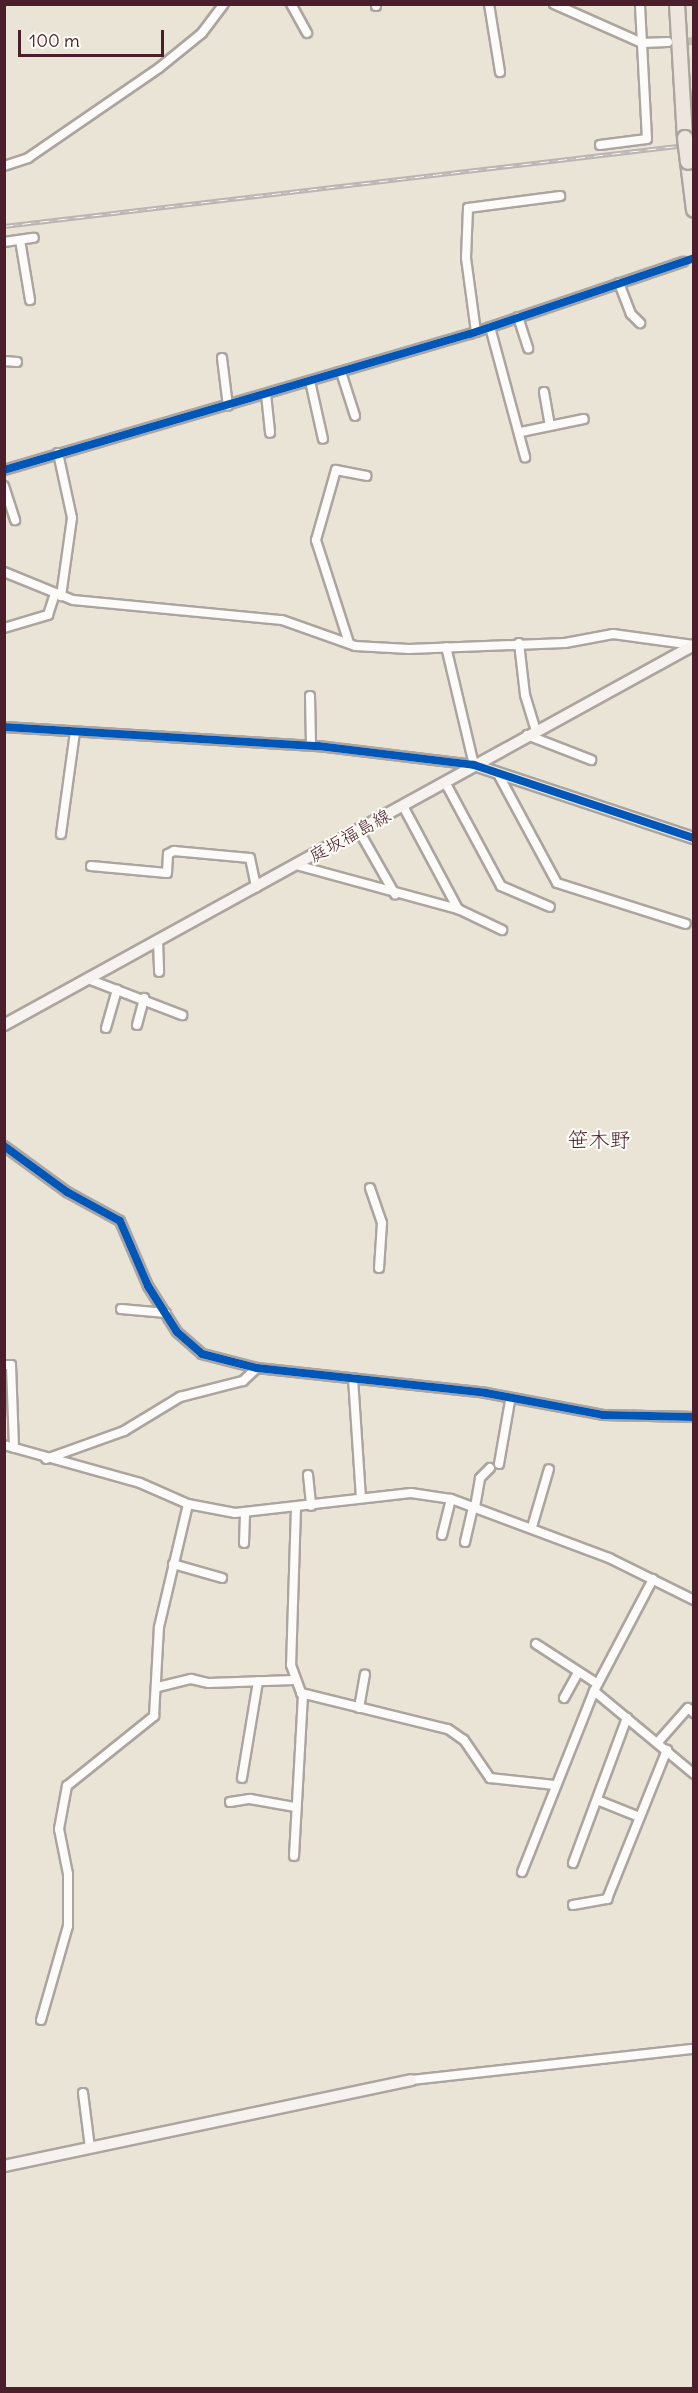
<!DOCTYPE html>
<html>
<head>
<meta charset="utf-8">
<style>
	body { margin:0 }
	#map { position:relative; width:698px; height:2393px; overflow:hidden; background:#eae4d7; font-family:Delius,"Klee One",sans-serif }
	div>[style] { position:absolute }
	.street-tunnel>* { height:8px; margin-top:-4px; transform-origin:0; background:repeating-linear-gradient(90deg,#cabdb5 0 8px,transparent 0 12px) }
	.roads { filter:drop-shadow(2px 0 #aca49e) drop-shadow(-2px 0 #aca49e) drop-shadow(0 2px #aca49e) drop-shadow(0 -2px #aca49e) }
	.street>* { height:8px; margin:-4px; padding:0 4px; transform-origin:4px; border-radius:4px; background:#fcfbf9 }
	.secondary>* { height:10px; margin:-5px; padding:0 5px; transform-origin:5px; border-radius:5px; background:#f6f2ef }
	.highway>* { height:14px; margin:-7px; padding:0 7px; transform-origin:7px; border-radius:7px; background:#eee6de }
	.rail>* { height:5px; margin-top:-2.5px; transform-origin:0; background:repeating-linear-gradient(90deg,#fdfcf7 0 9px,#bab4b3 0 18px); box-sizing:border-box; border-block:2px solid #bab4b3 }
	.bridges { filter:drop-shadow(2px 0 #aca49e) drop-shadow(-2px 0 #aca49e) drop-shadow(0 2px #aca49e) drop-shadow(0 -2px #aca49e) }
	.highway-bridge>* { height:14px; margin:-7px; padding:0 7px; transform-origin:7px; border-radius:7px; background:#eee6de }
	.cycleway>* { height:8px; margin:-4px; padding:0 4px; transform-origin:4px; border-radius:4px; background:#0057b8 }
	span { translate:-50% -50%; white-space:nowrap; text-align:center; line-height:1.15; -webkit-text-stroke:4.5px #fdfcf7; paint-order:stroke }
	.street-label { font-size:18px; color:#4a1f2b }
	.quarter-label { font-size:21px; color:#4a1f2b }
	.frame { position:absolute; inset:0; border:6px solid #4a1f2b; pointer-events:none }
	.scale { position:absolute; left:18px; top:30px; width:146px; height:27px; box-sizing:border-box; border:3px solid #4a1f2b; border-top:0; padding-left:8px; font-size:18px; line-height:21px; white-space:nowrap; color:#4a1f2b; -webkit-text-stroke:4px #fdfcf7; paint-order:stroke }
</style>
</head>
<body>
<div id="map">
	<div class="street-tunnel">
		<div style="left:676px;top:42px;width:18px;rotate:-3deg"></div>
		<div style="left:683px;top:262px;width:12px;rotate:-20deg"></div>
	</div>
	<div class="roads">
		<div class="street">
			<div style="left:291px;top:4px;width:33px;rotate:61deg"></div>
			<div style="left:489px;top:4px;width:69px;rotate:80.8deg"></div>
			<div style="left:554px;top:4px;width:96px;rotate:23.9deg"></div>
			<div style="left:642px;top:43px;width:26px;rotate:-2deg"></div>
			<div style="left:376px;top:6px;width:2px;rotate:-90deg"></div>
			<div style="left:600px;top:145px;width:47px;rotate:-7.3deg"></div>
			<div style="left:647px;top:139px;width:135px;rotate:-93deg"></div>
			<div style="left:4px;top:166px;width:25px;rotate:-18deg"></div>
			<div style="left:28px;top:158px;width:159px;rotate:-34.5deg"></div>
			<div style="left:159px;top:68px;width:55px;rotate:-39.1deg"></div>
			<div style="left:202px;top:33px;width:36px;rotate:-53deg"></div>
			<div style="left:20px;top:240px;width:61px;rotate:80.5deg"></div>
			<div style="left:4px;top:242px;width:30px;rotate:-8deg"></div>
			<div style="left:619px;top:283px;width:33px;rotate:69deg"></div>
			<div style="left:631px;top:314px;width:13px;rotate:45deg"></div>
			<div style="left:518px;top:317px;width:33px;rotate:72deg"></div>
			<div style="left:490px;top:327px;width:135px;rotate:74.9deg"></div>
			<div style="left:476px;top:332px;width:75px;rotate:-97.7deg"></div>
			<div style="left:466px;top:258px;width:50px;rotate:-87.7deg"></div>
			<div style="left:468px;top:208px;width:93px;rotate:-7.4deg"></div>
			<div style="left:222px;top:358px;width:48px;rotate:82.9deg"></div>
			<div style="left:4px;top:361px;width:13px;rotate:4deg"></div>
			<div style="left:341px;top:372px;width:46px;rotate:72.3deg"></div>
			<div style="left:310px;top:381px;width:59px;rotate:77.4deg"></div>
			<div style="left:544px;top:392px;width:34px;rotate:80deg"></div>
			<div style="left:266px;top:394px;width:39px;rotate:84deg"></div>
			<div style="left:521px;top:432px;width:64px;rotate:-11.7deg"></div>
			<div style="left:58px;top:453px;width:66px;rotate:77.8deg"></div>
			<div style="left:72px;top:518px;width:79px;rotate:98deg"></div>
			<div style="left:4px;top:470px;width:485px;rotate:-16.3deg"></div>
			<div style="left:470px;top:334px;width:225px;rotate:-18.7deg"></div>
			<div style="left:4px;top:486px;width:36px;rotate:72deg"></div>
			<div style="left:4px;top:572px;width:74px;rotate:22.1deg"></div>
			<div style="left:73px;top:600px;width:210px;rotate:5.5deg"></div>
			<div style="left:282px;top:620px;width:77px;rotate:19.6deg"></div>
			<div style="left:355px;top:646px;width:54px;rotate:3.2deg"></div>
			<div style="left:409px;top:649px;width:156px;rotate:-2.2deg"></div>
			<div style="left:565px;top:643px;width:49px;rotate:-10.6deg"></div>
			<div style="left:613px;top:634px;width:81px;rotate:7.8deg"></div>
			<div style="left:4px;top:628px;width:46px;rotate:-16.5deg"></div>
			<div style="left:48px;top:615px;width:23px;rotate:-72deg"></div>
			<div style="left:349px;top:643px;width:108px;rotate:-107.8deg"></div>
			<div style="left:316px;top:540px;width:73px;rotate:-74.1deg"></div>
			<div style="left:336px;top:470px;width:31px;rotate:11deg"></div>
			<div style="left:519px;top:643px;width:52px;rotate:83.4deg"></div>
			<div style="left:525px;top:695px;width:37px;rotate:73deg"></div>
			<div style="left:310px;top:696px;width:49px;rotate:88.8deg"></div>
			<div style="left:4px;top:727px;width:315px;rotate:3.5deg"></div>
			<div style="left:318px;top:746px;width:157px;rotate:6.9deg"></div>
			<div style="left:474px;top:765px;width:121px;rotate:-103.3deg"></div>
			<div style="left:527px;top:735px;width:69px;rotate:21.3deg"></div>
			<div style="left:497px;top:772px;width:126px;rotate:61.6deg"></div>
			<div style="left:557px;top:883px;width:135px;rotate:17.6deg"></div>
			<div style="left:445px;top:782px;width:118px;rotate:61.7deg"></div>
			<div style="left:501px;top:886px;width:53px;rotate:23.2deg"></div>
			<div style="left:403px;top:806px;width:117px;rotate:61.9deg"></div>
			<div style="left:458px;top:909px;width:49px;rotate:25.5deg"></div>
			<div style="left:359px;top:831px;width:73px;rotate:60.3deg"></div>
			<div style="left:61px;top:834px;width:103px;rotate:-82.2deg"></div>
			<div style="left:296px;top:865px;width:168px;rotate:15.2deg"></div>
			<div style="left:91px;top:866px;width:76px;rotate:5.3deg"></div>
			<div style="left:167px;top:873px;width:19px;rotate:-87deg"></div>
			<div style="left:168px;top:854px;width:7px;rotate:-27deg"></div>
			<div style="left:174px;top:851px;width:76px;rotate:5.3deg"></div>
			<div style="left:250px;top:858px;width:30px;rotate:78deg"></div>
			<div style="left:158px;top:940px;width:32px;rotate:88deg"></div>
			<div style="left:88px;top:979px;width:101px;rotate:21deg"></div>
			<div style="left:137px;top:1025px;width:28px;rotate:-75deg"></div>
			<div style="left:106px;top:1028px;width:40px;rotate:-74deg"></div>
			<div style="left:4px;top:1146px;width:78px;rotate:36.1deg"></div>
			<div style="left:67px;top:1192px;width:60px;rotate:28.7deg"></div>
			<div style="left:120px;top:1221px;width:71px;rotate:66.7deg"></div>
			<div style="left:148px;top:1286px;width:54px;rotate:57.8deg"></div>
			<div style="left:177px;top:1332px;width:33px;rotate:41deg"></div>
			<div style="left:202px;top:1354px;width:57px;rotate:14.3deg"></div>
			<div style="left:257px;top:1368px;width:230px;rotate:6.2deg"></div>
			<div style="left:486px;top:1393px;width:119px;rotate:10.6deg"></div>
			<div style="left:603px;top:1415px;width:91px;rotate:1.3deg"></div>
			<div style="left:370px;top:1188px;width:37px;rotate:71deg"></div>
			<div style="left:382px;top:1223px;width:45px;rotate:93.8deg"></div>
			<div style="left:121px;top:1309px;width:45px;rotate:5.1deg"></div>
			<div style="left:4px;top:1365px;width:7px"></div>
			<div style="left:11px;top:1365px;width:83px;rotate:87.9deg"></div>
			<div style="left:353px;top:1378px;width:120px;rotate:86.2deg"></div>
			<div style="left:4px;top:1445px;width:141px;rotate:15.6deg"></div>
			<div style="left:140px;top:1483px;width:52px;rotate:23.6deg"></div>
			<div style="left:188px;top:1504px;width:48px;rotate:10.8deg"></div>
			<div style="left:235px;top:1513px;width:177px;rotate:-6.5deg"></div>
			<div style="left:411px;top:1493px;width:40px;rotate:8.5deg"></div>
			<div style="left:451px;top:1499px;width:169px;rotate:20.5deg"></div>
			<div style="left:609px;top:1558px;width:95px;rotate:26.3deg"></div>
			<div style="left:46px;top:1459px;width:83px;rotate:-19.7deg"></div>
			<div style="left:124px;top:1431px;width:66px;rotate:-31.3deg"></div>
			<div style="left:180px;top:1397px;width:65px;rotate:-14.3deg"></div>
			<div style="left:243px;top:1381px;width:19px;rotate:-43deg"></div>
			<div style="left:499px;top:1464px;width:64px;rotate:-80.1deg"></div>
			<div style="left:308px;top:1475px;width:31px;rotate:84deg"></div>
			<div style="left:475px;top:1507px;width:29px;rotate:-80deg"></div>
			<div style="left:480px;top:1478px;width:14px;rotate:-45deg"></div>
			<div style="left:296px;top:1508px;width:157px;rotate:91.8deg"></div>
			<div style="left:291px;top:1665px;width:30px;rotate:70deg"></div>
			<div style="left:301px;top:1693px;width:151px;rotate:13.8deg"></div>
			<div style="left:448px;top:1729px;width:19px;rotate:35deg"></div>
			<div style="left:464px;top:1740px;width:46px;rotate:55.6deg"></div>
			<div style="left:490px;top:1778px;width:65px;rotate:6.1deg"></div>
			<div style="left:532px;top:1527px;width:60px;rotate:-73.7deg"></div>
			<div style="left:442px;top:1535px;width:37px;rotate:-76deg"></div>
			<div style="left:465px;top:1542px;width:37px;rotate:-77deg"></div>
			<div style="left:244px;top:1543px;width:29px;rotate:-88deg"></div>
			<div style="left:173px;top:1564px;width:51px;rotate:15.9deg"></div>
			<div style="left:653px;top:1579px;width:127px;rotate:117.8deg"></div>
			<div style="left:594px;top:1691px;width:130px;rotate:39.7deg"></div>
			<div style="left:536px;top:1644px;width:72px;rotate:33deg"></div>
			<div style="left:158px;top:1687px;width:34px;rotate:-14deg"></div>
			<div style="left:191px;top:1679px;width:18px;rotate:13deg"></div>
			<div style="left:209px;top:1683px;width:85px;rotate:-2deg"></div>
			<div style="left:564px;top:1698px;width:26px;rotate:-61deg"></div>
			<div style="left:359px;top:1708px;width:34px;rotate:-80deg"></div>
			<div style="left:658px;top:1742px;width:45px;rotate:-48.6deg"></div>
			<div style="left:688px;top:1708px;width:8px;rotate:40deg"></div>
			<div style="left:242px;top:1778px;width:98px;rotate:-80.6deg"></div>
			<div style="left:597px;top:1800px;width:43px;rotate:21.8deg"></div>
			<div style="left:230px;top:1802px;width:20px;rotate:-9deg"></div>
			<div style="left:250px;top:1799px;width:46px;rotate:10.1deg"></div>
			<div style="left:294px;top:1856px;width:161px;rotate:-86.8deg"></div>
			<div style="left:573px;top:1863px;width:155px;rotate:-69.6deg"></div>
			<div style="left:522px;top:1872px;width:195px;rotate:-68.3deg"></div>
			<div style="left:573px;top:1905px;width:35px;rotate:-10deg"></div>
			<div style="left:607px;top:1899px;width:161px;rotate:-68.1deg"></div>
			<div style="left:41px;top:2020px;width:98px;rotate:-74deg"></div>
			<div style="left:68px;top:1926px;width:52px;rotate:-90deg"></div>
			<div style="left:68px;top:1874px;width:46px;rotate:-101.3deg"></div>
			<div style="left:59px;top:1829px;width:44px;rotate:-79.5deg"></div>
			<div style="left:67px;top:1786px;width:112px;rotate:-38.8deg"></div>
			<div style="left:154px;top:1716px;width:89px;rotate:-86.8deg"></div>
			<div style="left:159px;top:1627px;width:126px;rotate:-76.7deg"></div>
			<div style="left:411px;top:2080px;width:285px;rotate:-6.3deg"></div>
			<div style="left:83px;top:2093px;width:55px;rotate:82.7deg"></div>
		</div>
		<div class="secondary">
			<div style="left:474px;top:765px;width:232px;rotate:18.4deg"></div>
			<div style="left:4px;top:1025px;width:788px;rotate:-28.84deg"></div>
			<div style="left:4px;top:2166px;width:416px;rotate:-11.9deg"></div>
		</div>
		<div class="highway">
			<div style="left:677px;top:4px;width:134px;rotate:86.6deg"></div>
			<div style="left:688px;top:162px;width:48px;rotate:82.9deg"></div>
		</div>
	</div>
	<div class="rail">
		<div style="left:4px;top:226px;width:695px;rotate:-6.78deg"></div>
	</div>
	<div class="bridges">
		<div class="highway-bridge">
			<div style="left:685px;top:138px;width:24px;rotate:83deg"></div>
		</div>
	</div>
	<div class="cycleway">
		<div style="left:4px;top:470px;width:485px;rotate:-16.3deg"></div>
		<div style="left:470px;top:334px;width:237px;rotate:-18.7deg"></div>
		<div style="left:4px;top:727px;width:315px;rotate:3.5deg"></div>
		<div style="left:318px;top:746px;width:157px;rotate:6.9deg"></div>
		<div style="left:474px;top:765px;width:232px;rotate:18.4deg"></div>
		<div style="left:4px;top:1146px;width:78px;rotate:36.1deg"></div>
		<div style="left:67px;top:1192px;width:60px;rotate:28.7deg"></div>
		<div style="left:120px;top:1221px;width:71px;rotate:66.7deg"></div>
		<div style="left:148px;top:1286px;width:54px;rotate:57.8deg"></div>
		<div style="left:177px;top:1332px;width:33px;rotate:41deg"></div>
		<div style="left:202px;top:1354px;width:57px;rotate:14.3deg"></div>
		<div style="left:257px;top:1368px;width:230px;rotate:6.2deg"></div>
		<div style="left:486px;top:1393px;width:119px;rotate:10.6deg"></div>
		<div style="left:603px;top:1415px;width:91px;rotate:1.3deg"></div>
	</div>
	<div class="street-label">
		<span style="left:350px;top:836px;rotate:-29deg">庭坂福島線</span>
	</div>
	<div class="quarter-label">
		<span style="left:599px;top:1140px">笹木野</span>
	</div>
	<div class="frame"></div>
	<div class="scale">100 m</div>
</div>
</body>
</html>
